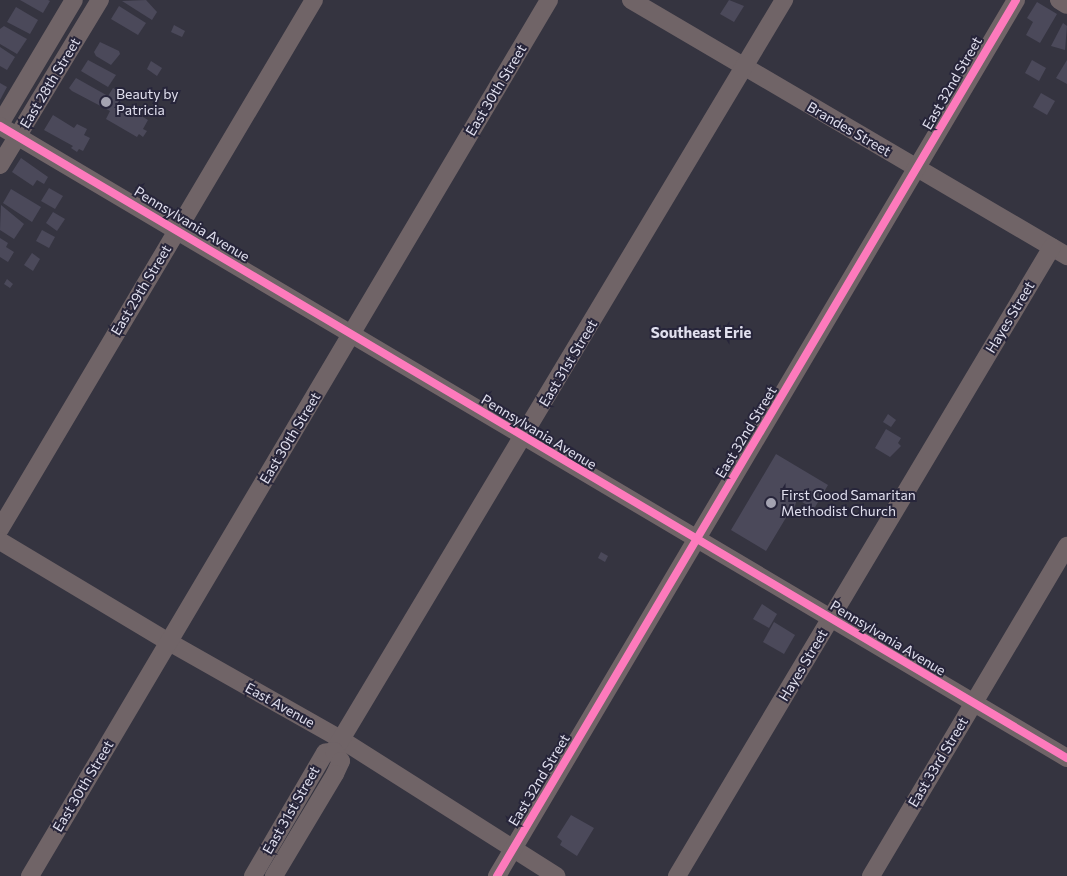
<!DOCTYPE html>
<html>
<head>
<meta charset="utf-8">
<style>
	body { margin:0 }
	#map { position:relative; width:1067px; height:876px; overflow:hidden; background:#353440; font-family:Commissioner,sans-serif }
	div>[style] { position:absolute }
	.building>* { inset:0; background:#4b495a }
	.minor>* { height:18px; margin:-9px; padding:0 9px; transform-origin:9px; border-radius:9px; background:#706467 }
	.cycleway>* { height:8px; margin:-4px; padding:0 4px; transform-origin:4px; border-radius:4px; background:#fd7abc }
	.dots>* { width:14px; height:14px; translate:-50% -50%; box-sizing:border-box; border:2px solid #27253a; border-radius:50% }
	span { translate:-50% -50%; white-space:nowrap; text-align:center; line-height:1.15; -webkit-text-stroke:4px #27253a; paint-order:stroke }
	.street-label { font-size:14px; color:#e0dfee }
	.poi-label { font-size:14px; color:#e0dfee }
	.left { translate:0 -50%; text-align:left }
	.neighbourhood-label { font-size:15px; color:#e0dfee; font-weight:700 }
</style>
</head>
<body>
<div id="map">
	<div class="building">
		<div style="clip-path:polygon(20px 0,48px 0,50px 1px,43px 13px)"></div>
		<div style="clip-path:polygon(146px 0,157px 12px,152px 20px,122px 1px)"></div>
		<div style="clip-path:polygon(729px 0,744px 6px,734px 22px,720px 14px)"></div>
		<div style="clip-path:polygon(1037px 2px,1057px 14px,1040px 43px,1026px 35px,1033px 22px,1027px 18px)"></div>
		<div style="clip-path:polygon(119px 6px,146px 23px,138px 35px,111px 19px)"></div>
		<div style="clip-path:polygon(16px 7px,38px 20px,30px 34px,7px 22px)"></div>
		<div style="clip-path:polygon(1063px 23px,1067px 26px,1065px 50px,1051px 46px)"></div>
		<div style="clip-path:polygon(174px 25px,185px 31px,182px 37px,171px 32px)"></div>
		<div style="clip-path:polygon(4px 26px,27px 39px,17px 54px,0 44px,0 29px)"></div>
		<div style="clip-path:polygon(100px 42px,119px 51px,120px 54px,111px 65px,96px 56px,94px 52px)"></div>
		<div style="clip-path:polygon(0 47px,15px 57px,7px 70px,0 66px)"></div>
		<div style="clip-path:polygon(88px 60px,116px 75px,108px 87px,81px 71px)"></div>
		<div style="clip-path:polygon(1032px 60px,1046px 68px,1039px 81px,1025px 73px)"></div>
		<div style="clip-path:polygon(1067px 60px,1067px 84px,1056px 78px)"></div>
		<div style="clip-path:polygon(151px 61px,162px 68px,157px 76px,147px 69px)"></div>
		<div style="clip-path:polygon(76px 78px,108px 96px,113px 88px,125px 96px,120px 103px,148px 120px,143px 129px,147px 131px,143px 137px,139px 134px,137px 137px,106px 119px,110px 111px,72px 91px,69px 88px)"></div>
		<div style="clip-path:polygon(0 83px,7px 87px,0 100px)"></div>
		<div style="clip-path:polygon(1041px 93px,1055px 101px,1047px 115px,1033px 107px)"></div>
		<div style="clip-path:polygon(53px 115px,74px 128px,77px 124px,87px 129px,84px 135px,90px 138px,83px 151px,79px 149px,77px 152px,71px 148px,73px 146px,44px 130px)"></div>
		<div style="clip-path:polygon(21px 158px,48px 177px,44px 184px,37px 180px,33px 186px,12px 172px)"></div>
		<div style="clip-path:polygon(49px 188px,63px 196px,55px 209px,41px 201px)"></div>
		<div style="clip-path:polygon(11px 189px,41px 207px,32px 222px,3px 203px)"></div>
		<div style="clip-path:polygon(1px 205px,24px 224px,14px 239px,0 230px)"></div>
		<div style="clip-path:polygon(53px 212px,65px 219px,57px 231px,46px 223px)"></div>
		<div style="clip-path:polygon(42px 230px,55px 237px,49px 248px,36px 241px)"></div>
		<div style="clip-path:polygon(0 238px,8px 243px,6px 247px,14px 252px,8px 262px,0 257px)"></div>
		<div style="clip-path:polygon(32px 253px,40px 259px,33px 271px,24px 265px)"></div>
		<div style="clip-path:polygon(7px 279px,13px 284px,10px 288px,4px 284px)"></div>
		<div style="clip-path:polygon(888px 414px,896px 420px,891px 427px,883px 422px)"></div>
		<div style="clip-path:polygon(886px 429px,901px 438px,898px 443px,901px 446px,890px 457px,875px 448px)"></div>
		<div style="clip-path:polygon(776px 454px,828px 485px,814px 509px,797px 499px,793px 513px,790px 511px,766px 551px,731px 530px)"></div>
		<div style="clip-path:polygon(601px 552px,608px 556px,605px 562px,598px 558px)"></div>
		<div style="clip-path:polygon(762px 604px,777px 614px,769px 628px,753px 619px)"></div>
		<div style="clip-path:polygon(774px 622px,795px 635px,784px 654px,763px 642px)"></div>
		<div style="clip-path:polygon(571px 815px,594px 828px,577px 856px,560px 845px,562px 841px,557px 837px)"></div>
	</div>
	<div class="minor">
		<div style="left:631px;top:0;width:506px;rotate:30.42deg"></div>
		<div style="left:1059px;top:0;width:9px;rotate:32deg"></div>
		<div style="left:0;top:124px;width:144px;rotate:-59.2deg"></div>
		<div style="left:0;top:126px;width:1240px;rotate:30.64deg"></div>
		<div style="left:0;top:165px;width:193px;rotate:-58.8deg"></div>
		<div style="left:0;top:529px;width:615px;rotate:-59.31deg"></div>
		<div style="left:0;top:541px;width:197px;rotate:30.9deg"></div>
		<div style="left:169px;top:642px;width:199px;rotate:29.5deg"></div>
		<div style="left:342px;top:740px;width:254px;rotate:32.4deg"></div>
		<div style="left:334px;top:751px;width:876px;rotate:-59.07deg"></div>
		<div style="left:30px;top:876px;width:1018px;rotate:-59.35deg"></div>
		<div style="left:253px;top:876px;width:143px;rotate:-59.7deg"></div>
		<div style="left:325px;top:753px;width:9px;rotate:-13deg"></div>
		<div style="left:334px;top:751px;width:12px;rotate:55deg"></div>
		<div style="left:341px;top:761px;width:14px;rotate:115deg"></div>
		<div style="left:335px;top:774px;width:119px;rotate:120.9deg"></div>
		<div style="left:497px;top:876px;width:1018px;rotate:-59.35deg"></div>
		<div style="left:677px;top:876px;width:732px;rotate:-59.2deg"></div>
		<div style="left:871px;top:876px;width:384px;rotate:-59.3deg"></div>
	</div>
	<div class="cycleway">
		<div style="left:0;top:126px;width:1240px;rotate:30.64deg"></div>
		<div style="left:497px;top:876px;width:1018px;rotate:-59.35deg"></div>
	</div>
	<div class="dots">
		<div style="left:106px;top:102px;background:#a4a3b1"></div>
		<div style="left:771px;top:503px;background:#a4a3b1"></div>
	</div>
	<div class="street-label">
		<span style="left:50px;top:83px;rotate:-59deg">East 28th Street</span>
		<span style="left:952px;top:83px;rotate:-60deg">East 32nd Street</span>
		<span style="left:496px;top:90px;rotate:-59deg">East 30th Street</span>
		<span style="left:849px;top:129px;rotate:30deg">Brandes Street</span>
		<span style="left:192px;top:224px;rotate:31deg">Pennsylvania Avenue</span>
		<span style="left:141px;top:290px;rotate:-59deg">East 29th Street</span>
		<span style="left:1010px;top:317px;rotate:-59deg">Hayes Street</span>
		<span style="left:568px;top:363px;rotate:-59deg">East 31st Street</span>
		<span style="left:539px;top:432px;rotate:31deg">Pennsylvania Avenue</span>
		<span style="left:746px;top:432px;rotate:-59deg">East 32nd Street</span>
		<span style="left:290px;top:438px;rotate:-59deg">East 30th Street</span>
		<span style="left:888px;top:638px;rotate:31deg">Pennsylvania Avenue</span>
		<span style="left:803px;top:665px;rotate:-59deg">Hayes Street</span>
		<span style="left:280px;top:705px;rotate:29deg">East Avenue</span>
		<span style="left:938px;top:762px;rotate:-59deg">East 33rd Street</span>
		<span style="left:539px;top:780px;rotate:-59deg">East 32nd Street</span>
		<span style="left:83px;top:786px;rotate:-59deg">East 30th Street</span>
		<span style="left:291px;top:810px;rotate:-60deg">East 31st Street</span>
	</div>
	<div class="poi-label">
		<span class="left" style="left:116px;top:102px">Beauty by<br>Patricia</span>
		<span class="left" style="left:781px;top:503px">First Good Samaritan<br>Methodist Church</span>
	</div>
	<div class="neighbourhood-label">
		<span style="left:701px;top:333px">Southeast Erie</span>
	</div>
</div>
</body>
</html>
